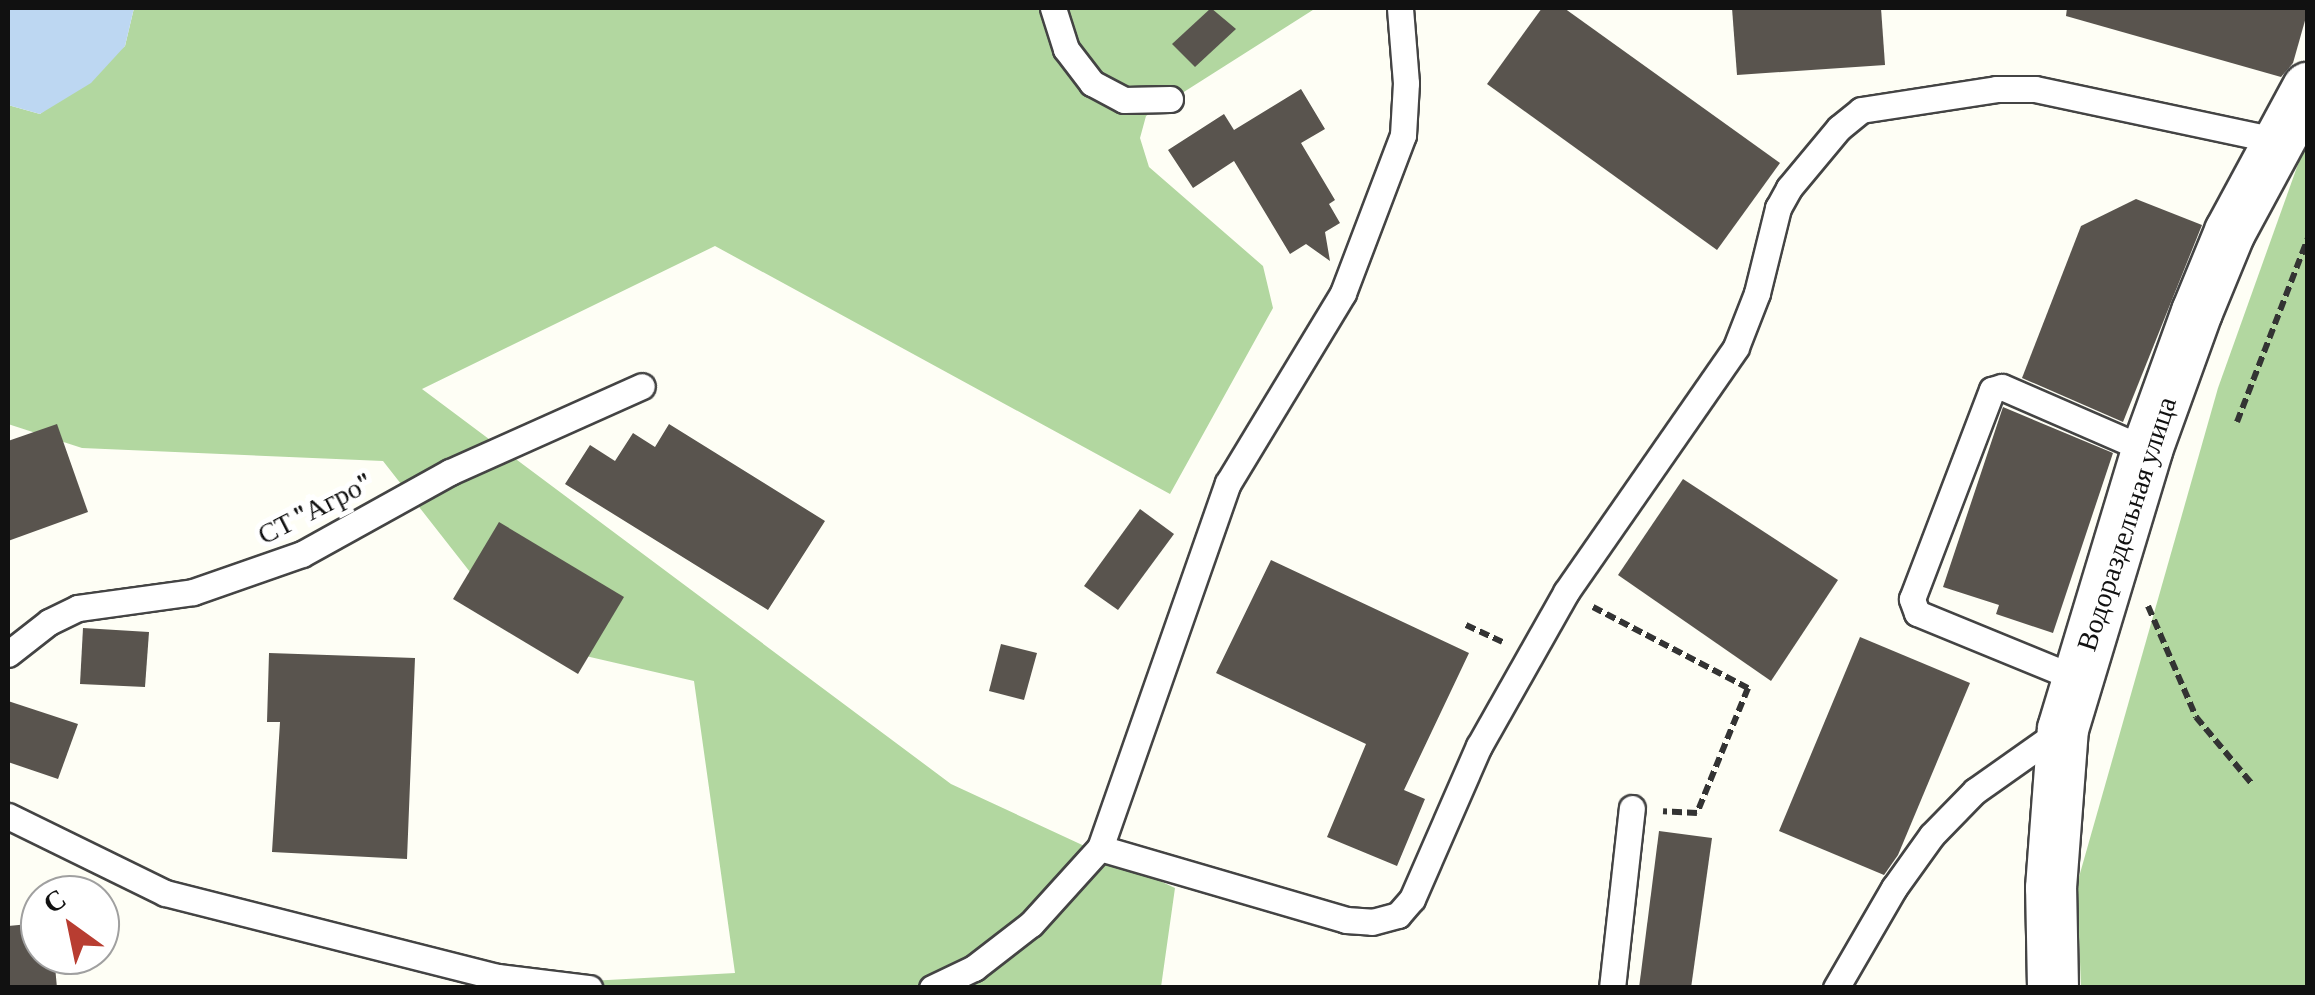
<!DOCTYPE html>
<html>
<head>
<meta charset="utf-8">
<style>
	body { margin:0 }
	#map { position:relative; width:2315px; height:995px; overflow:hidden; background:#fefef5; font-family:"Crimson Pro",serif }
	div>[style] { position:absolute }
	.forest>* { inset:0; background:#b2d7a0 }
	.water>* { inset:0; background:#bdd7f2 }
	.building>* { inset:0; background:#59544e }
	.path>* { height:6px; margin-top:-3px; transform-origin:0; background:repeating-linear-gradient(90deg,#333 0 10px,transparent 0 15px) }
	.roads { filter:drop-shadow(2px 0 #444) drop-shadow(-2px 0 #444) drop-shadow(0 2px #444) drop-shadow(0 -2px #444) }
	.lane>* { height:25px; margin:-12.5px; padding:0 12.5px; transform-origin:12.5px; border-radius:12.5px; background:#fff }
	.street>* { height:50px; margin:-25px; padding:0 25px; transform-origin:25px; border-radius:25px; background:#fff }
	span { translate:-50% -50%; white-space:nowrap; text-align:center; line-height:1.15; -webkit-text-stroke:10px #fff; paint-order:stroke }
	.street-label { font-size:28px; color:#111 }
	.frame { position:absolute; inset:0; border:10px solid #111; pointer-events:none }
	.north { position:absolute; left:20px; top:875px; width:100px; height:100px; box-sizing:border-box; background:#fff; border:2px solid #a0a0a0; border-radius:50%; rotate:327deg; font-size:28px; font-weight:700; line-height:40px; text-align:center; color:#111 }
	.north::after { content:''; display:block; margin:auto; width:35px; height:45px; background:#b83d31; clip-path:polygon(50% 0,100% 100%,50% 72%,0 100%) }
</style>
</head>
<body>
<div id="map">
	<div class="forest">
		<div style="clip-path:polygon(134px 8px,1316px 8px,1146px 116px,1140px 138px,1149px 167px,1263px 266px,1273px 308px,1170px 494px,715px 246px,422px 389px,951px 784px,1175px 888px,1161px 987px,480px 987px,735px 973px,694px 681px,525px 642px,383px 461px,82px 448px,8px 424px,8px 105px,40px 114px,125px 46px)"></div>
		<div style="clip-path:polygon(2307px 139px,2307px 987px,2081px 987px,2077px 884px,2218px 388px)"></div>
	</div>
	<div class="water">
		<div style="clip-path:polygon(8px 8px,134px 8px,125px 46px,91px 83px,40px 114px,8px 105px)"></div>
	</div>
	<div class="building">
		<div style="clip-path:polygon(1211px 8px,1236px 29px,1195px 67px,1172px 44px)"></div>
		<div style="clip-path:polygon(1542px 8px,1564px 8px,1780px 163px,1717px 250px,1487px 84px)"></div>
		<div style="clip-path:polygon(1732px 8px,1881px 8px,1885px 65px,1737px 75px)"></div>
		<div style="clip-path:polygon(2067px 8px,2308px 8px,2308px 10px,2293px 63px,2281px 77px,2066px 16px)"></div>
		<div style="clip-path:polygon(1301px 89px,1325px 129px,1301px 143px,1335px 200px,1329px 204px,1340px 223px,1325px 232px,1330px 261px,1306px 244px,1290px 254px,1234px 161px,1193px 188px,1168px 150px,1224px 114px,1234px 130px)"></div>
		<div style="clip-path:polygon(2136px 199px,2202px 225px,2123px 422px,2022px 378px,2081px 226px)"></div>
		<div style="clip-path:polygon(2003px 407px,2113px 453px,2053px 633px,1996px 614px,1999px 605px,1943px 587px)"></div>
		<div style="clip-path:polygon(57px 424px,88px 512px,8px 541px,8px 441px)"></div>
		<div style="clip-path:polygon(669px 424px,825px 521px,768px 610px,565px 484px,590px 445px,615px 461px,633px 433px,655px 447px)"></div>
		<div style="clip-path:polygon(1683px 479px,1838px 580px,1771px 681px,1618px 575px)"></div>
		<div style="clip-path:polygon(1140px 509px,1174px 534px,1118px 610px,1084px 586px)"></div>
		<div style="clip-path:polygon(499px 522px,624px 597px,578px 674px,453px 599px)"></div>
		<div style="clip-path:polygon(1271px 560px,1469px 653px,1404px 790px,1425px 799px,1397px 866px,1327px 837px,1366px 744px,1216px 673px)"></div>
		<div style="clip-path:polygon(83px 628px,149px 632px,145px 687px,80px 684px)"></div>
		<div style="clip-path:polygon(1860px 637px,1970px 683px,1898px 855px,1884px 875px,1779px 831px)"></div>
		<div style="clip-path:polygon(1001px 644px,1037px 653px,1024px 700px,989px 691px)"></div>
		<div style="clip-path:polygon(269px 653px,415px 658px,407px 859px,272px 852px,280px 722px,267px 722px)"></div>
		<div style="clip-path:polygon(8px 701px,78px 724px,58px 779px,8px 762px)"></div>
		<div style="clip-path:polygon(1659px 831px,1712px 838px,1691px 988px,1639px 988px)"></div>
		<div style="clip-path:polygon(40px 923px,40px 955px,54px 955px,57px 988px,8px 988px,8px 926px)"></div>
	</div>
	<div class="path">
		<div style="left:2237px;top:422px;width:197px;rotate:-68.9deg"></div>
		<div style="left:2148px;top:606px;width:121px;rotate:66.6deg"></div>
		<div style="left:2196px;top:717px;width:87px;rotate:50.1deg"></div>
		<div style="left:1593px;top:607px;width:175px;rotate:27.6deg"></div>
		<div style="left:1748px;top:688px;width:135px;rotate:112.2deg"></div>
		<div style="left:1697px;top:813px;width:34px;rotate:-177deg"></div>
		<div style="left:1466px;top:625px;width:40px;rotate:25deg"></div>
	</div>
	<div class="roads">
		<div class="lane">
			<div style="left:1053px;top:8px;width:43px;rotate:72.4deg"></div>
			<div style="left:1066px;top:49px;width:43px;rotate:52.6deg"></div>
			<div style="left:1092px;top:83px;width:36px;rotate:28deg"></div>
			<div style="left:1124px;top:100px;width:46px;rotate:-1.2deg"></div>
			<div style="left:8px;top:654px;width:52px;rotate:-38deg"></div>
			<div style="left:49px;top:622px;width:32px;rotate:-26deg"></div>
			<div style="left:78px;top:608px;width:116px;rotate:-7.9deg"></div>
			<div style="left:193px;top:592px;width:115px;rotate:-19.2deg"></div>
			<div style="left:302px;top:554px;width:169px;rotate:-29deg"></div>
			<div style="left:450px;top:472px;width:210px;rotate:-24.1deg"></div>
			<div style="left:2078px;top:679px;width:174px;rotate:-157.7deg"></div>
			<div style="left:1917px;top:613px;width:15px;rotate:-110deg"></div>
			<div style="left:1912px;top:599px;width:224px;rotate:-69.1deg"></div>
			<div style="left:1992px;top:390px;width:10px;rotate:-17deg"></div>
			<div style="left:2002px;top:387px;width:158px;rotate:23.5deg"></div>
			<div style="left:8px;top:816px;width:175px;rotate:26.1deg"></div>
			<div style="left:165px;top:893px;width:343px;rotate:14.2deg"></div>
			<div style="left:498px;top:977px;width:92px;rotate:6.9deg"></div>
			<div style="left:1100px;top:848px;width:387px;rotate:-70.7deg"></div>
			<div style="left:1228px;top:483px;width:222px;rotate:-58.8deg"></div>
			<div style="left:1343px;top:293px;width:169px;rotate:-69.2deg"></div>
			<div style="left:1403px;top:135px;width:52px;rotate:-86.7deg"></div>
			<div style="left:1406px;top:83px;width:75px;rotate:-94.6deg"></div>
			<div style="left:932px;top:988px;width:47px;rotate:-25.5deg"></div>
			<div style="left:974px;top:968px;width:72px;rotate:-37.7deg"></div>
			<div style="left:1031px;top:924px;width:103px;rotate:-47.8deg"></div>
			<div style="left:1100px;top:848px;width:256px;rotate:16.3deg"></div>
			<div style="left:1346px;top:920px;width:26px;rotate:4deg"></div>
			<div style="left:1372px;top:922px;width:27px;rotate:-15deg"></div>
			<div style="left:1398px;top:915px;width:21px;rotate:-49deg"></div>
			<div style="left:1412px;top:899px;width:167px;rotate:-66.4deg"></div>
			<div style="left:1479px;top:746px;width:177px;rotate:-60.5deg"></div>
			<div style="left:1566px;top:592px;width:298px;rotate:-55.2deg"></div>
			<div style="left:1736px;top:347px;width:58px;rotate:-68.7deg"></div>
			<div style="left:1757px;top:293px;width:88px;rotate:-76.1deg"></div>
			<div style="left:1778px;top:208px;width:23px;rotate:-61deg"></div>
			<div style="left:1789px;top:188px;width:78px;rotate:-50.2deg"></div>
			<div style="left:1839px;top:128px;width:28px;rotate:-39deg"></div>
			<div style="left:1861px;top:110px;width:137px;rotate:-8.8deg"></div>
			<div style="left:1996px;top:89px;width:39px"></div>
			<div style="left:2035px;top:89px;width:249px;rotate:12deg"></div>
			<div style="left:1612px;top:988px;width:181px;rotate:-83.7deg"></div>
			<div style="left:1836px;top:988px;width:116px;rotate:-59.9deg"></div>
			<div style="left:1894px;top:888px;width:65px;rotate:-54.4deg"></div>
			<div style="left:1932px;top:835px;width:62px;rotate:-45.7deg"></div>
			<div style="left:1975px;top:791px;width:108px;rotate:-35.2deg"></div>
		</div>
		<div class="street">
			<div style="left:2053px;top:988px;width:100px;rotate:-91.1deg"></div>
			<div style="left:2051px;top:888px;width:159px;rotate:-85.7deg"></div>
			<div style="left:2063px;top:729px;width:291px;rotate:-73.2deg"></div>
			<div style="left:2147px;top:450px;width:147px;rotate:-70.1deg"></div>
			<div style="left:2197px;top:312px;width:87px;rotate:-67.6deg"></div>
			<div style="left:2230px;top:232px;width:164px;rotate:-61.6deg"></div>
		</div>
	</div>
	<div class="street-label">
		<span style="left:315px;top:509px;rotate:-27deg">СТ "Агро"</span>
		<span style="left:2127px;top:524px;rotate:-72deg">Водораздельная улица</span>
	</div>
	<div class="frame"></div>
	<div class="north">С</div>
</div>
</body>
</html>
